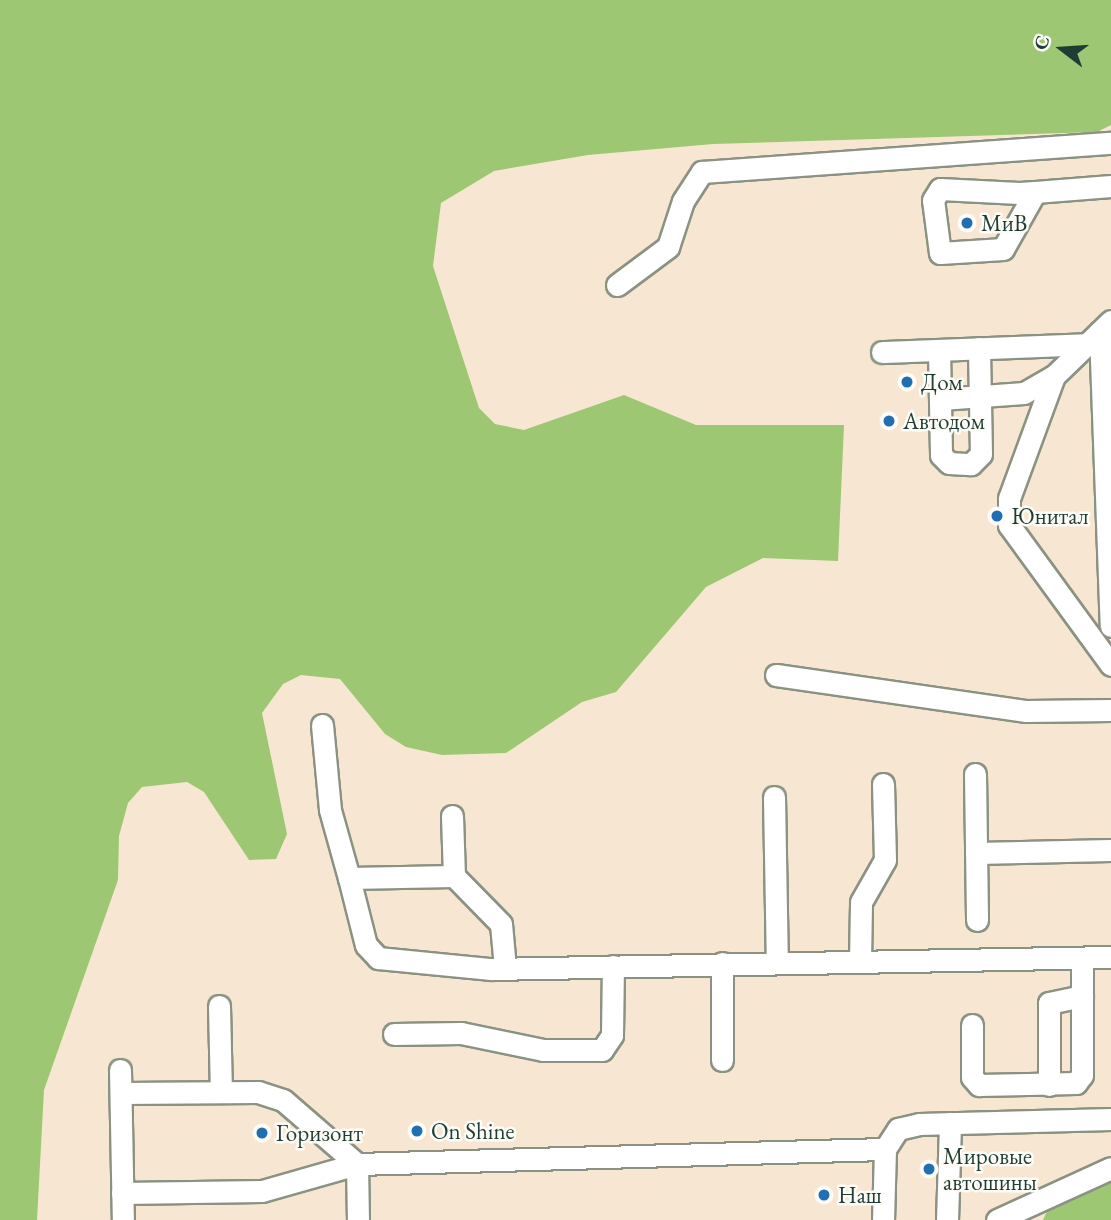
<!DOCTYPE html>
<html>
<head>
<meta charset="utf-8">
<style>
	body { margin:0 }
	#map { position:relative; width:1111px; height:1220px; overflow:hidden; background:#f7e7d2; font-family:"EB Garamond",serif }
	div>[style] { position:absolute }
	.green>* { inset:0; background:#9ec773 }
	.roads { filter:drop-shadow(2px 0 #8b9283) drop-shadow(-2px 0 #8b9283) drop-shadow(0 2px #8b9283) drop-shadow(0 -2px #8b9283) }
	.minor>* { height:21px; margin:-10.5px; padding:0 10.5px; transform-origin:10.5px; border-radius:10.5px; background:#fff }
	.dots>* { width:19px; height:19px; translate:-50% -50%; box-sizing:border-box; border:4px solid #fdfcf7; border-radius:50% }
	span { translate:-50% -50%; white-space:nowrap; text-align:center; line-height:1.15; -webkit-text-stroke:5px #fdfcf7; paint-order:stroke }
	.poi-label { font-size:23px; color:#1f3d34 }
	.left { translate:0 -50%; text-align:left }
	.north { position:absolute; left:1027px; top:14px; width:70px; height:70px; -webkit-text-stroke:5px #fdfcf7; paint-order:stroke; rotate:287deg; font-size:19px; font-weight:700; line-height:28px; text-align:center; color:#1f3d34 }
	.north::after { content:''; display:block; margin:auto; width:24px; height:32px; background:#1f3d34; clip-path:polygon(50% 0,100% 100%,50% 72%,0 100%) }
</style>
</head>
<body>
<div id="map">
	<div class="green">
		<div style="clip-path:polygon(0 0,1111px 0,1111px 125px,1097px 132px,713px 144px,588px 155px,494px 171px,441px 203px,433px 266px,479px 408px,495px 424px,524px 430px,624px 395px,696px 425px,844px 425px,838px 561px,763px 558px,706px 587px,616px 692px,582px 702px,506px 753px,442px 755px,406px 747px,385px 734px,340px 679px,301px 675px,283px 684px,262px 713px,287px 834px,276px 859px,249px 860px,204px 792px,187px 782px,142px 787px,128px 803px,119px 836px,118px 880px,44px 1090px,37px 1220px,0 1220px)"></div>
		<div style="clip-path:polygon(1111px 1182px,1111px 1220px,1043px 1220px,1049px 1207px,1069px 1196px)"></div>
	</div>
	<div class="roads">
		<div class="minor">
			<div style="left:1035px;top:192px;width:65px;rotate:119.3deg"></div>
			<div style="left:1003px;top:249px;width:63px;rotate:176.4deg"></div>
			<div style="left:940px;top:253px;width:53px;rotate:-97.5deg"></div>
			<div style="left:933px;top:200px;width:13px;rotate:-58deg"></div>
			<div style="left:940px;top:189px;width:79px;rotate:2.9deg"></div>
			<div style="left:1019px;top:193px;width:16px;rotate:-4deg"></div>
			<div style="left:1035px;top:192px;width:76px;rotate:-4.5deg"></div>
			<div style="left:617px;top:285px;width:64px;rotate:-36.7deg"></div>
			<div style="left:668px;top:247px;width:48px;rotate:-71.9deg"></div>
			<div style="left:683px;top:201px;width:35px;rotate:-57deg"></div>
			<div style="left:702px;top:172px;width:410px;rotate:-4.1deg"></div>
			<div style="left:1100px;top:332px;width:294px;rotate:87.9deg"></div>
			<div style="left:939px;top:350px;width:105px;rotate:88.9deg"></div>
			<div style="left:941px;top:455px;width:11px;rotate:45deg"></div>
			<div style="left:949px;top:463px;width:22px;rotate:3deg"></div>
			<div style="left:971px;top:464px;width:14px;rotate:-45deg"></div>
			<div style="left:981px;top:454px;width:106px;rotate:-91.1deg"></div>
			<div style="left:882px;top:352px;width:206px;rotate:-2.2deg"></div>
			<div style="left:1054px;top:376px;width:130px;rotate:110.2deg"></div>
			<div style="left:1009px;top:498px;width:27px;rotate:90deg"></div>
			<div style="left:1009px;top:525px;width:173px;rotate:53.9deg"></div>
			<div style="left:941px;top:399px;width:83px;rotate:-4.1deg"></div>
			<div style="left:1024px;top:393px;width:34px;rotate:-30deg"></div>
			<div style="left:1054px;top:376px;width:79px;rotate:-44deg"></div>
			<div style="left:776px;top:675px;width:253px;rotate:8.2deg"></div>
			<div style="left:1026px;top:711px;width:85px;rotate:-0.7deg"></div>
			<div style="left:322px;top:725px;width:85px;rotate:84.6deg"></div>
			<div style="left:330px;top:810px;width:71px;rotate:74.4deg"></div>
			<div style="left:349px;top:878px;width:105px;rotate:-1.1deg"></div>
			<div style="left:454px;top:876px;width:67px;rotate:45.6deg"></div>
			<div style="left:501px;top:924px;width:44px;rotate:84.8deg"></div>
			<div style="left:975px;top:774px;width:146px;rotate:89.2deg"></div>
			<div style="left:774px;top:797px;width:165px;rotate:89deg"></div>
			<div style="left:452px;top:816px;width:60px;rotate:88.1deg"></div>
			<div style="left:976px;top:853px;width:135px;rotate:-1.3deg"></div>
			<div style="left:349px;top:878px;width:69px;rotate:75.8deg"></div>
			<div style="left:366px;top:945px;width:18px;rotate:47deg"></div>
			<div style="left:378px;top:958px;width:114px;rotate:5.6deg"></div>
			<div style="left:491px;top:969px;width:620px;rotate:-1.11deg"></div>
			<div style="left:860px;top:961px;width:59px;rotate:-89deg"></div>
			<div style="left:861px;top:902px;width:48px;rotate:-60.3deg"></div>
			<div style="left:885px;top:860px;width:76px;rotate:-91.5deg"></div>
			<div style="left:219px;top:1006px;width:86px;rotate:88.7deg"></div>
			<div style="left:972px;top:1025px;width:52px;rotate:90deg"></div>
			<div style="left:972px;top:1077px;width:11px;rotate:49deg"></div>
			<div style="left:979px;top:1085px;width:97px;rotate:-1.2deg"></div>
			<div style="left:1076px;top:1083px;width:10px;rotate:-53deg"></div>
			<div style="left:1082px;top:1075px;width:117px;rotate:-90deg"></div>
			<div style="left:394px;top:1034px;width:67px;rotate:-0.9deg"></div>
			<div style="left:461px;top:1033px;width:84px;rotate:11.7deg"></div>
			<div style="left:543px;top:1050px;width:59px"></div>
			<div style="left:602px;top:1050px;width:18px;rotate:-56deg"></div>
			<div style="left:612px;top:1035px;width:69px;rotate:-89.2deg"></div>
			<div style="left:722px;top:1060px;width:97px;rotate:-90deg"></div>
			<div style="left:120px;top:1070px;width:150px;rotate:88.9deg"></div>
			<div style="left:1049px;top:1085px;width:82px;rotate:-90deg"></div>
			<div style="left:1049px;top:1003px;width:34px;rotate:-12deg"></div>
			<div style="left:121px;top:1093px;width:137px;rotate:-0.4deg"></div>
			<div style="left:258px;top:1092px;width:26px;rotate:18deg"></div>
			<div style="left:283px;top:1100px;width:98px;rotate:40.9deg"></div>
			<div style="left:357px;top:1164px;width:56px;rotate:89deg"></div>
			<div style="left:885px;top:1149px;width:24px;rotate:-57deg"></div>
			<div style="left:898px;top:1129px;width:22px;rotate:-13deg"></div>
			<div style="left:919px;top:1124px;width:192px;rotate:-1.5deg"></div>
			<div style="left:122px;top:1193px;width:140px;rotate:-0.8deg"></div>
			<div style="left:262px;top:1191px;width:99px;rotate:-15.9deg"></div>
			<div style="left:357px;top:1164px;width:528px;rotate:-1.63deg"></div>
			<div style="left:885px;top:1149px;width:71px;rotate:91.6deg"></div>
			<div style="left:947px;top:1220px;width:97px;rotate:-88.2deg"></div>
			<div style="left:997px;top:1220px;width:125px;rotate:-24.5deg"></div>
		</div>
	</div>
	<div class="dots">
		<div style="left:967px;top:223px;background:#1f6fb2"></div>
		<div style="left:907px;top:382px;background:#1f6fb2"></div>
		<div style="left:889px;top:421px;background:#1f6fb2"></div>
		<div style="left:997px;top:516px;background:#1f6fb2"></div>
		<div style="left:417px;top:1131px;background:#1f6fb2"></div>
		<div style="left:262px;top:1133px;background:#1f6fb2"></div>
		<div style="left:929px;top:1169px;background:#1f6fb2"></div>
		<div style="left:824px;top:1195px;background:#1f6fb2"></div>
	</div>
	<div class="poi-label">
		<span class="left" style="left:981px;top:223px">МиВ</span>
		<span class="left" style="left:921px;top:382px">Дом</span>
		<span class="left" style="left:903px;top:421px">Автодом</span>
		<span class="left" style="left:1011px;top:516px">Юнитал</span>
		<span class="left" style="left:431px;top:1131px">On Shine</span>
		<span class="left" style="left:276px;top:1133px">Горизонт</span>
		<span class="left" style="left:943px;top:1169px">Мировые<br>автошины</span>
		<span class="left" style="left:838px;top:1195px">Наш</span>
	</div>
	<div class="north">С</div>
</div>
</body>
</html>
